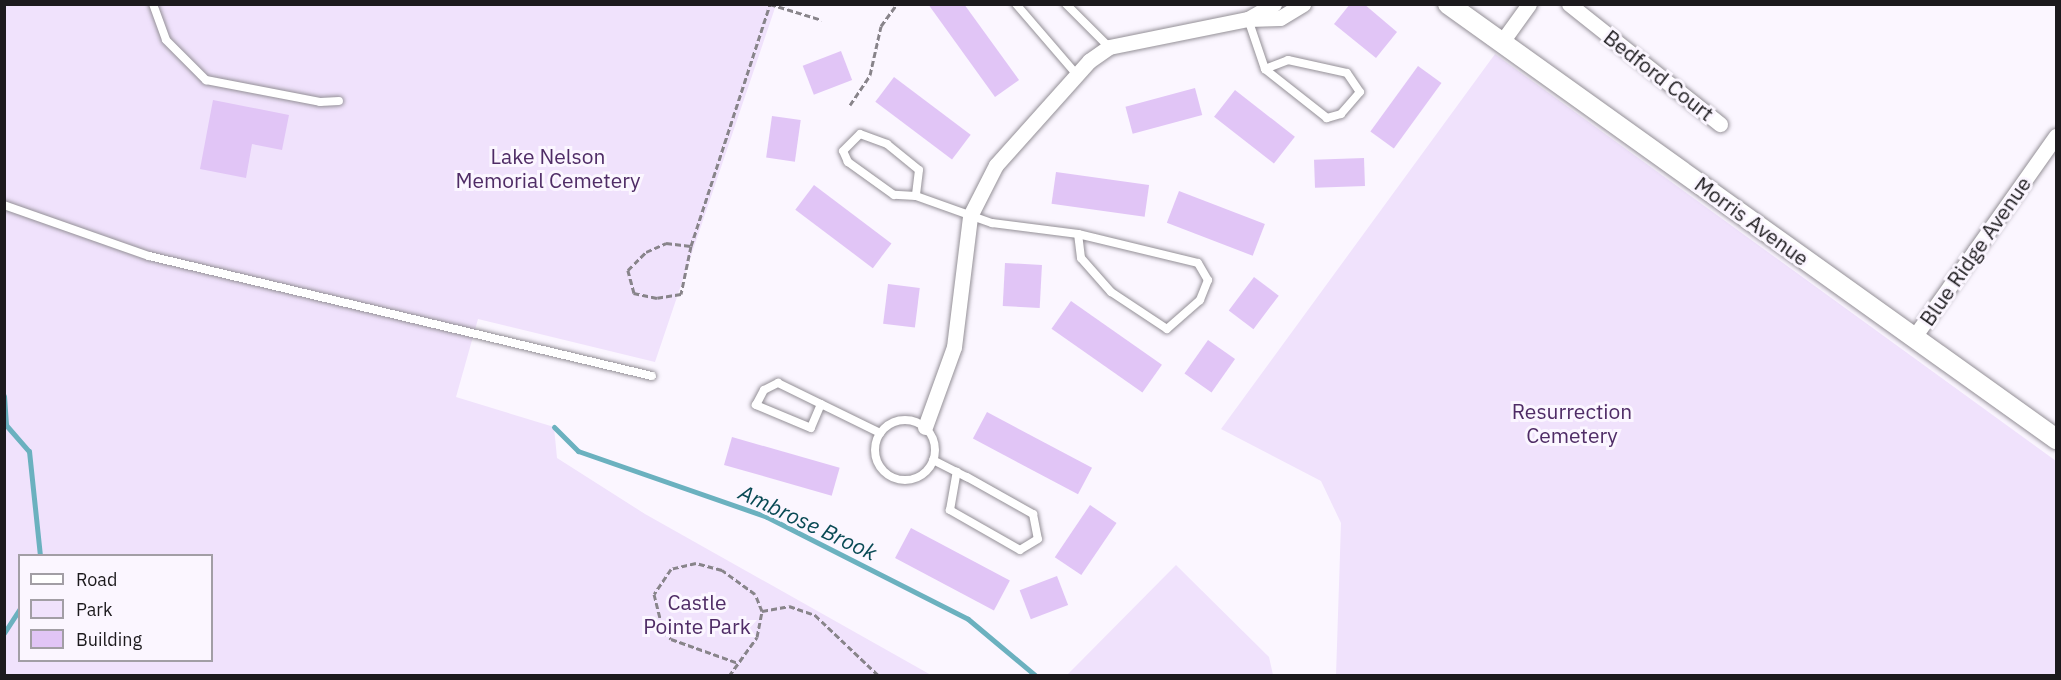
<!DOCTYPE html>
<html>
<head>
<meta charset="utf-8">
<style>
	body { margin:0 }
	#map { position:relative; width:2061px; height:680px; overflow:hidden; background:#fbf6ff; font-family:"IBM Plex Sans",sans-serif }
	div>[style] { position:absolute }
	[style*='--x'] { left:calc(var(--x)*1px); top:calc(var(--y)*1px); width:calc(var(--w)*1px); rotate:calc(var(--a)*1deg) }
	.green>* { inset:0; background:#f0e2fc }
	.stream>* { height:5px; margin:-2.5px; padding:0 2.5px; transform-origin:2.5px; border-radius:2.5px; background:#6bb1bf }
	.building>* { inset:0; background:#e1c5f6; transform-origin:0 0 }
	.path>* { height:3px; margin-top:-1.5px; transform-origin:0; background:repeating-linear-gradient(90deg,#88848a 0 6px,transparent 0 9px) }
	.roads { filter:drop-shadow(0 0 2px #949097) drop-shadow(0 0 2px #949097) }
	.service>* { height:8px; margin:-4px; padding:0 4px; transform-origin:4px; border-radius:4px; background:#fff }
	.service>.ring { margin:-4px; padding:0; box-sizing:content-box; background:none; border:8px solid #fff; border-radius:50% }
	.minor>* { height:15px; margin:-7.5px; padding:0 7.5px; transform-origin:7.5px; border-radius:7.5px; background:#fff }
	.tertiary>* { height:20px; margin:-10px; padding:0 10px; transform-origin:10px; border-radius:10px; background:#fff }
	span { translate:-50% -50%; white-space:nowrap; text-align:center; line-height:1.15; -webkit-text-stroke:6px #fbf6ff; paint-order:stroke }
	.street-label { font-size:21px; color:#1c1a1d }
	.park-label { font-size:21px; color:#4f2c66 }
	.water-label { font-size:22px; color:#084954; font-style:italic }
	.frame { position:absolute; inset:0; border:6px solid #1c1a1d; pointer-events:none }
	.legend { position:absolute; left:18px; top:554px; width:195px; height:108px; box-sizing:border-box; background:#fbf6ff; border:2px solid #a29ea5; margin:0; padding:8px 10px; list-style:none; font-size:18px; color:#1c1a1d }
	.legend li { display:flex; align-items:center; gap:12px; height:30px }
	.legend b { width:30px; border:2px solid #a29ea5 }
</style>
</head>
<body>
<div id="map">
	<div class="green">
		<i style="clip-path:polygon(evenodd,4px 5px,776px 5px,655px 362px,478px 319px,456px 397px,554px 427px,557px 458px,645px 514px,931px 675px,5px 675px,4px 5px,20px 556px,212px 556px,212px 660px,20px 660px,20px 556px)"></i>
		<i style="clip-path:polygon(1495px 54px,2056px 461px,2056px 675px,1336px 675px,1341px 523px,1321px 481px,1221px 429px)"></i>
		<i style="clip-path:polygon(1176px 565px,1269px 657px,1273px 675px,1067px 675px)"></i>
	</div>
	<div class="stream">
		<i style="--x:4;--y:396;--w:29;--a:86"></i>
		<i style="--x:6;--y:425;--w:35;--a:49"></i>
		<i style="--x:29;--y:451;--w:106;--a:84"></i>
		<i style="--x:554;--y:427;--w:34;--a:45"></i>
		<i style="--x:578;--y:451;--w:200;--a:19.2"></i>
		<i style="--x:767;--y:517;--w:225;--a:26.9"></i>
		<i style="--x:968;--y:619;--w:89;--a:40"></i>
		<i style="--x:4;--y:633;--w:30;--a:-57"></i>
	</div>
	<div class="building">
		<i style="clip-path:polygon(928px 4px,964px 4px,1019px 80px,995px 97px)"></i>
		<i style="clip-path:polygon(1350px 4px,1364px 4px,1397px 32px,1376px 58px,1334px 24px)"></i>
		<i style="left:841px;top:51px;width:31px;height:41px;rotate:69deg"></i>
		<i style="left:1418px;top:66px;width:29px;height:81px;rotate:36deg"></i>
		<i style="left:894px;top:77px;width:96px;height:31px;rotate:37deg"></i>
		<i style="left:1195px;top:88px;width:28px;height:72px;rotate:75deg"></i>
		<i style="left:1235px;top:90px;width:76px;height:34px;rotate:38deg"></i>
		<i style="clip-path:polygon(213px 100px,289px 115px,282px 150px,252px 144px,246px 178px,200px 169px)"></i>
		<i style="left:772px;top:116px;width:29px;height:42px;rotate:8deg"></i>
		<i style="left:1364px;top:158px;width:28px;height:50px;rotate:88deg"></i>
		<i style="left:1056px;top:172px;width:94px;height:32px;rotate:8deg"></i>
		<i style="left:814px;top:185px;width:97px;height:31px;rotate:37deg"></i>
		<i style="left:1179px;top:191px;width:92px;height:34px;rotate:21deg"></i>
		<i style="left:1005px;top:263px;width:37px;height:43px;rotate:3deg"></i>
		<i style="left:1254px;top:277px;width:31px;height:42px;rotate:37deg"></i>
		<i style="left:888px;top:284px;width:32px;height:40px;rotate:7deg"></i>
		<i style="left:1071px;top:301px;width:111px;height:34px;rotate:35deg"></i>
		<i style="left:1208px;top:340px;width:33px;height:41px;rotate:35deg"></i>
		<i style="left:987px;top:412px;width:119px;height:30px;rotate:28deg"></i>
		<i style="left:732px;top:437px;width:112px;height:29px;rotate:16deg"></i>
		<i style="left:1090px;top:505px;width:32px;height:63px;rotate:34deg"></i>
		<i style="left:911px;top:528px;width:112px;height:34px;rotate:28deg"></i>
		<i style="left:1057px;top:576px;width:31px;height:40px;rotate:69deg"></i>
	</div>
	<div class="path">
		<i style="--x:770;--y:4;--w:54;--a:17.1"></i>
		<i style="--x:850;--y:105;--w:36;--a:-56"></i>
		<i style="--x:870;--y:75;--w:50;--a:-77.3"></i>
		<i style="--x:881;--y:26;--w:27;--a:-54"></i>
		<i style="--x:691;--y:246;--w:49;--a:101.8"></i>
		<i style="--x:681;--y:294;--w:24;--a:171"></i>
		<i style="--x:657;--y:298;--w:24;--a:-168"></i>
		<i style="--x:634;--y:293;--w:24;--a:-105"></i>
		<i style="--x:628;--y:270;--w:25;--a:-45"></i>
		<i style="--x:646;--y:252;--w:22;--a:-24"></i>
		<i style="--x:666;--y:243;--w:25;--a:7"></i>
		<i style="--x:691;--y:246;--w:254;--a:-71.9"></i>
		<i style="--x:762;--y:611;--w:27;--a:-10"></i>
		<i style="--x:789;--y:606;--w:28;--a:19"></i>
		<i style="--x:815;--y:615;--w:88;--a:43.6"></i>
		<i style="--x:729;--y:676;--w:48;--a:-54.3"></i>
		<i style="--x:757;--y:637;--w:26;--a:-79"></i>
		<i style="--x:762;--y:611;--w:18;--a:-112"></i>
		<i style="--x:755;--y:594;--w:41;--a:-144"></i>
		<i style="--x:722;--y:570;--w:27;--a:-165"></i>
		<i style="--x:696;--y:563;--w:26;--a:167"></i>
		<i style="--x:671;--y:569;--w:30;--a:124"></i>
		<i style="--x:654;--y:594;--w:38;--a:76"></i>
		<i style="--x:663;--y:631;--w:11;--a:45"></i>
		<i style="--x:671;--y:639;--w:71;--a:19.7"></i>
	</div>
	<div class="roads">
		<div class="service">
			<i style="--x:153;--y:4;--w:38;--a:70"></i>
			<i style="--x:166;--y:40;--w:57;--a:45"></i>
			<i style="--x:206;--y:80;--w:116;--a:10.9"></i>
			<i style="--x:320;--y:102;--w:19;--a:-3"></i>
			<i style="--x:1016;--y:4;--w:94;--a:49.3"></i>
			<i style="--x:1066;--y:4;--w:61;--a:45"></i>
			<i style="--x:1248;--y:19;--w:53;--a:71.2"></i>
			<i style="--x:1288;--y:60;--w:60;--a:12.4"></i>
			<i style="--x:1347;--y:73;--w:23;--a:56"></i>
			<i style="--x:1360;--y:92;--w:29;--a:131"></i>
			<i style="--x:1341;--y:114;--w:15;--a:164"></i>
			<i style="--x:1327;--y:118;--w:79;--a:-141.7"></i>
			<i style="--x:1265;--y:69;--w:25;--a:-21"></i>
			<i style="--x:860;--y:134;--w:29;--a:20"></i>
			<i style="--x:887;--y:144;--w:41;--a:39.1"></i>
			<i style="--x:919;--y:170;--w:26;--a:97"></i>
			<i style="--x:916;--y:196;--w:22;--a:-177"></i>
			<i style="--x:894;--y:195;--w:57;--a:-144.3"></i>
			<i style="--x:848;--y:162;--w:12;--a:-114"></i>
			<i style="--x:843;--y:151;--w:24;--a:-45"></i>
			<i style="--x:916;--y:196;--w:81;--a:19.6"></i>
			<i style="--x:992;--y:223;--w:87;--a:7.3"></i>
			<i style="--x:4;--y:205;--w:154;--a:19.4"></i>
			<i style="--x:149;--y:256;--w:517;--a:13.42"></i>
			<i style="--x:1078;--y:234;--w:123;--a:13.6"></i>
			<i style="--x:1198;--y:263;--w:20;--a:60"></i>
			<i style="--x:1208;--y:280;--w:22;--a:112"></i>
			<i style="--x:1200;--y:300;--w:44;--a:138.7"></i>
			<i style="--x:1167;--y:329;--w:67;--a:-146.5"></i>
			<i style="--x:1111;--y:292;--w:45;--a:-131.4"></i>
			<i style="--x:1081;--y:258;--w:24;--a:-97"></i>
			<i style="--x:821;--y:404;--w:26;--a:113"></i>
			<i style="--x:811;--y:428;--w:60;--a:-157.3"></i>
			<i style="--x:756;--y:405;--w:17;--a:-62"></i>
			<i style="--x:764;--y:390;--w:16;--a:-27"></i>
			<i style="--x:778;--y:383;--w:114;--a:26.1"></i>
			<i class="ring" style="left:875px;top:420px;width:52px;height:52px"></i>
			<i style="--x:933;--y:460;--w:38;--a:27"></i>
			<i style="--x:967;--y:477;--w:76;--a:29.3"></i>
			<i style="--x:1033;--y:514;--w:25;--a:79"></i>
			<i style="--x:1038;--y:539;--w:21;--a:149"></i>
			<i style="--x:1020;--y:550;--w:81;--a:-150.3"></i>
			<i style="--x:950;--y:510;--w:39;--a:-80"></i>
		</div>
		<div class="minor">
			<i style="--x:1274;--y:4;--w:30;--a:150"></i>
			<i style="--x:1248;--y:19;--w:32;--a:-2"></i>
			<i style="--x:1280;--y:18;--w:27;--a:-31"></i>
			<i style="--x:1569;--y:4;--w:193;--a:38.5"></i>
			<i style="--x:1501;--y:43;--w:48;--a:-54.3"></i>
			<i style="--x:1914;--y:337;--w:246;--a:-54.8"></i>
			<i style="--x:925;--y:427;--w:85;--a:-70.1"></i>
			<i style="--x:954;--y:347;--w:132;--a:-83"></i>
			<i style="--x:970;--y:216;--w:57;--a:-63"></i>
			<i style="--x:996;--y:165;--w:140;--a:-48.2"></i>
			<i style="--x:1089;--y:61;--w:24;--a:-35"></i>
			<i style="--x:1109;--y:47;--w:142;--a:-11.4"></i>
		</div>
		<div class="tertiary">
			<i style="--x:1448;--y:4;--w:748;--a:35.58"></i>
		</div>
	</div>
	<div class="street-label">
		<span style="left:1659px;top:75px;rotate:38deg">Bedford Court</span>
		<span style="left:1752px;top:221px;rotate:36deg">Morris Avenue</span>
		<span style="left:1975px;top:251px;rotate:-55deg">Blue Ridge Avenue</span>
	</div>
	<div class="park-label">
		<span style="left:548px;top:168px">Lake Nelson<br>Memorial Cemetery</span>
		<span style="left:1572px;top:423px">Resurrection<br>Cemetery</span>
		<span style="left:697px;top:614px">Castle<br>Pointe Park</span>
	</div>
	<div class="water-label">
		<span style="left:808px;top:522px;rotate:25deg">Ambrose Brook</span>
	</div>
	<div class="frame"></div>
	<ul class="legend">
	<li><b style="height:8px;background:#fff"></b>Road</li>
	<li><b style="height:16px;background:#f0e2fc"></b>Park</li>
	<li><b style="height:16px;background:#e1c5f6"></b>Building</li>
	</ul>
</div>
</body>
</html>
